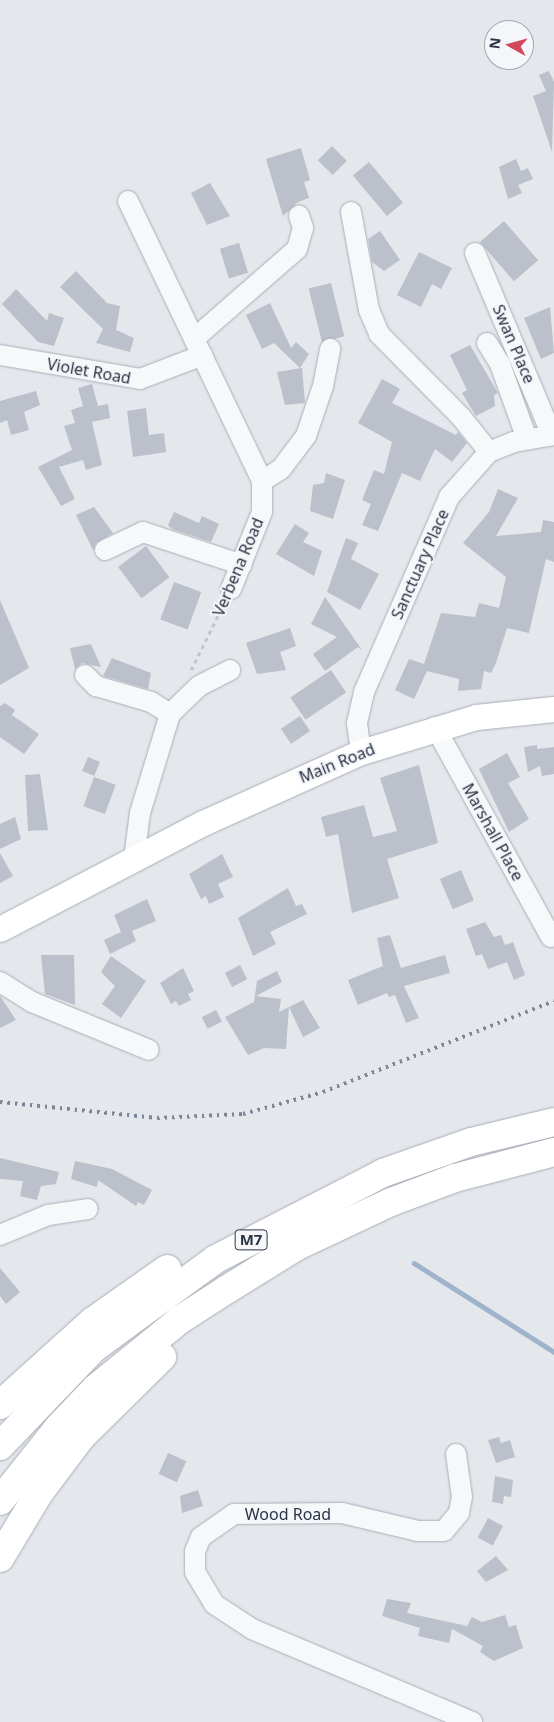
<!DOCTYPE html>
<html>
<head>
<meta charset="utf-8">
<style>
	body { margin:0 }
	#map { position:relative; width:554px; height:1722px; overflow:hidden; background:#e4e7ec; font-family:"Noto Sans",sans-serif }
	div>[style] { position:absolute }
	[style*='--x'] { left:calc(var(--x)*1px); top:calc(var(--y)*1px); width:calc(var(--w)*1px); rotate:calc(var(--a)*1deg) }
	.stream>* { height:4.5px; margin:-2.25px; padding:0 2.25px; transform-origin:2.25px; border-radius:2.25px; background:#9fb4cc }
	.building>* { inset:0; background:#bbc0ca; transform-origin:0 0 }
	.path>* { height:2.5px; margin-top:-1.25px; transform-origin:0; background:repeating-linear-gradient(90deg,#c2c5cb 0 4px,transparent 0 8px) }
	.roads { filter:drop-shadow(0 0 1px #a9aeb7) drop-shadow(0 0 1px #a9aeb7) }
	.minor>* { height:20px; margin:-10px; padding:0 10px; transform-origin:10px; border-radius:10px; background:#f7f8fa }
	.major>* { height:25px; margin:-12.5px; padding:0 12.5px; transform-origin:12.5px; border-radius:12.5px; background:#fff }
	.highway>* { height:28px; margin:-14px; padding:0 14px; transform-origin:14px; border-radius:14px; background:#fff }
	.rail>* { height:4px; margin-top:-2px; transform-origin:0; background:repeating-linear-gradient(90deg,#7d8696 0 2.5px,transparent 0 7.5px) }
	span { translate:-50% -50%; white-space:nowrap; text-align:center; line-height:1.15; -webkit-text-stroke:4px #f4f6f9; paint-order:stroke }
	.shield-label span { padding:1px 4px; background:#f4f6f9; border:1px solid; border-radius:4px; -webkit-text-stroke-width:0 }
	.shield-label { font-size:15px; color:#2b3445; font-weight:700 }
	.street-label { font-size:16px; color:#2b3445 }
	.north { position:absolute; left:484px; top:20px; width:50px; height:50px; box-sizing:border-box; background:#f4f6f9; border:1px solid #a4a8b1; border-radius:50%; rotate:277deg; font-size:14px; font-weight:700; line-height:20px; text-align:center; color:#2b3445 }
	.north::after { content:''; display:block; margin:auto; width:18px; height:22px; background:#d1495b; clip-path:polygon(50% 0,100% 100%,50% 72%,0 100%) }
</style>
</head>
<body>
<div id="map">
	<div class="stream">
		<i style="--x:414;--y:1263;--w:166;--a:32.4"></i>
	</div>
	<div class="building">
		<i style="clip-path:polygon(549px 71px,554px 82px,552px 152px,533px 96px,546px 91px,539px 75px)"></i>
		<i style="left:332px;top:146px;width:21px;height:20px;rotate:45deg"></i>
		<i style="clip-path:polygon(301px 148px,310px 180px,304px 182px,309px 198px,298px 202px,283px 216px,266px 159px)"></i>
		<i style="clip-path:polygon(516px 159px,521px 171px,528px 168px,533px 179px,518px 185px,522px 193px,508px 199px,499px 167px)"></i>
		<i style="left:369px;top:162px;width:53px;height:21px;rotate:50deg"></i>
		<i style="clip-path:polygon(210px 183px,230px 216px,207px 225px,191px 193px)"></i>
		<i style="left:504px;top:221px;width:52px;height:32px;rotate:49deg"></i>
		<i style="clip-path:polygon(380px 231px,400px 260px,384px 271px,372px 262px,368px 239px)"></i>
		<i style="left:239px;top:243px;width:31px;height:20px;rotate:73deg"></i>
		<i style="clip-path:polygon(419px 252px,452px 268px,441px 289px,432px 284px,421px 307px,397px 295px)"></i>
		<i style="clip-path:polygon(76px 271px,107px 303px,120px 306px,116px 330px,134px 338px,130px 352px,96px 343px,103px 329px,60px 287px)"></i>
		<i style="left:331px;top:283px;width:55px;height:23px;rotate:76deg"></i>
		<i style="clip-path:polygon(16px 289px,47px 321px,49px 313px,64px 318px,54px 346px,38px 342px,2px 304px)"></i>
		<i style="clip-path:polygon(270px 303px,291px 348px,296px 342px,309px 354px,300px 368px,274px 343px,262px 349px,246px 315px)"></i>
		<i style="clip-path:polygon(550px 307px,554px 353px,541px 359px,524px 318px)"></i>
		<i style="clip-path:polygon(470px 345px,498px 393px,494px 395px,495px 406px,476px 416px,462px 393px,467px 390px,450px 355px)"></i>
		<i style="clip-path:polygon(302px 368px,305px 403px,285px 405px,277px 372px)"></i>
		<i style="clip-path:polygon(382px 379px,400px 389px,392px 403px,456px 435px,458px 432px,467px 443px,452px 462px,435px 449px,420px 481px,402px 473px,378px 531px,362px 525px,371px 504px,362px 500px,374px 470px,384px 474px,392px 442px,358px 423px)"></i>
		<i style="clip-path:polygon(92px 384px,98px 406px,108px 404px,110px 418px,92px 422px,102px 465px,86px 470px,83px 460px,59px 467px,75px 499px,61px 506px,38px 467px,72px 450px,64px 426px,75px 423px,71px 410px,83px 406px,78px 388px)"></i>
		<i style="clip-path:polygon(36px 391px,40px 405px,24px 412px,29px 430px,11px 435px,7px 420px,0 423px,0 401px)"></i>
		<i style="clip-path:polygon(146px 408px,149px 435px,164px 433px,166px 452px,133px 457px,127px 411px)"></i>
		<i style="clip-path:polygon(326px 473px,345px 480px,333px 519px,310px 511px,313px 485px,324px 483px)"></i>
		<i style="clip-path:polygon(498px 489px,518px 498px,496px 536px,541px 532px,543px 520px,554px 522px,554px 562px,546px 559px,529px 633px,507px 628px,496px 663px,491px 673px,484px 671px,481px 689px,458px 691px,459px 679px,427px 671px,414px 699px,395px 690px,409px 659px,424px 664px,441px 613px,475px 617px,479px 603px,499px 608px,506px 577px,463px 543px,489px 512px)"></i>
		<i style="clip-path:polygon(94px 507px,113px 533px,96px 543px,93px 550px,76px 515px)"></i>
		<i style="clip-path:polygon(174px 512px,199px 523px,202px 516px,219px 524px,211px 542px,172px 529px,168px 525px)"></i>
		<i style="clip-path:polygon(295px 524px,309px 533px,303px 542px,322px 551px,314px 576px,276px 554px)"></i>
		<i style="clip-path:polygon(346px 538px,358px 543px,351px 559px,379px 574px,360px 610px,327px 592px)"></i>
		<i style="left:146px;top:546px;width:39px;height:35px;rotate:53deg"></i>
		<i style="left:174px;top:582px;width:29px;height:40px;rotate:20deg"></i>
		<i style="clip-path:polygon(325px 597px,362px 650px,358px 647px,325px 671px,313px 654px,337px 637px,311px 624px)"></i>
		<i style="clip-path:polygon(0 600px,29px 668px,0 685px)"></i>
		<i style="clip-path:polygon(290px 628px,296px 646px,280px 652px,286px 670px,257px 674px,246px 643px)"></i>
		<i style="clip-path:polygon(91px 644px,101px 667px,82px 663px,75px 669px,70px 648px)"></i>
		<i style="clip-path:polygon(112px 658px,151px 673px,148px 689px,103px 676px)"></i>
		<i style="left:331px;top:670px;width:27px;height:49px;rotate:56deg"></i>
		<i style="clip-path:polygon(5px 703px,15px 710px,12px 715px,39px 734px,24px 754px,0 737px,0 706px)"></i>
		<i style="left:300px;top:716px;width:18px;height:23px;rotate:56deg"></i>
		<i style="clip-path:polygon(537px 745px,537px 749px,554px 747px,554px 774px,542px 776px,540px 766px,528px 772px,524px 747px)"></i>
		<i style="clip-path:polygon(507px 753px,520px 777px,508px 783px,529px 819px,509px 832px,479px 769px)"></i>
		<i style="left:88px;top:757px;width:13px;height:15px;rotate:23deg"></i>
		<i style="clip-path:polygon(419px 765px,438px 843px,387px 859px,399px 898px,352px 913px,338px 834px,326px 837px,321px 817px,364px 805px,373px 837px,397px 831px,380px 778px)"></i>
		<i style="clip-path:polygon(40px 774px,48px 830px,28px 831px,25px 775px)"></i>
		<i style="left:94px;top:777px;width:23px;height:31px;rotate:20deg"></i>
		<i style="clip-path:polygon(15px 817px,21px 839px,0 849px,0 824px)"></i>
		<i style="clip-path:polygon(0 853px,13px 876px,0 883px)"></i>
		<i style="clip-path:polygon(222px 854px,233px 877px,218px 884px,224px 897px,209px 904px,206px 896px,201px 899px,189px 874px)"></i>
		<i style="left:461px;top:870px;width:33px;height:23px;rotate:67deg"></i>
		<i style="clip-path:polygon(288px 888px,296px 906px,302px 904px,307px 914px,270px 932px,276px 944px,253px 956px,238px 918px)"></i>
		<i style="clip-path:polygon(147px 899px,156px 921px,132px 931px,136px 941px,110px 954px,104px 940px,121px 932px,114px 915px)"></i>
		<i style="clip-path:polygon(485px 922px,494px 937px,501px 935px,505px 945px,513px 942px,525px 975px,514px 980px,507px 962px,488px 969px,482px 954px,476px 956px,466px 929px)"></i>
		<i style="clip-path:polygon(390px 935px,401px 968px,445px 955px,450px 973px,404px 986px,419px 1018px,406px 1023px,395px 995px,389px 997px,387px 993px,358px 1005px,348px 980px,383px 966px,377px 938px)"></i>
		<i style="clip-path:polygon(41px 955px,74px 955px,75px 1005px,45px 994px)"></i>
		<i style="clip-path:polygon(111px 956px,146px 981px,121px 1018px,102px 1004px,115px 986px,101px 972px)"></i>
		<i style="left:240px;top:965px;width:16px;height:17px;rotate:63deg"></i>
		<i style="clip-path:polygon(183px 968px,194px 991px,188px 994px,191px 1000px,179px 1006px,176px 1001px,171px 1004px,160px 983px)"></i>
		<i style="clip-path:polygon(277px 971px,282px 982px,256px 996px,281px 999px,279px 1012px,303px 1000px,320px 1028px,303px 1037px,289px 1007px,286px 1049px,264px 1048px,248px 1055px,225px 1017px,254px 1002px,257px 981px)"></i>
		<i style="clip-path:polygon(0 996px,16px 1020px,0 1028px)"></i>
		<i style="left:216px;top:1010px;width:13px;height:16px;rotate:63deg"></i>
		<i style="clip-path:polygon(0 1158px,59px 1172px,56px 1184px,41px 1186px,37px 1200px,20px 1196px,23px 1181px,0 1179px)"></i>
		<i style="clip-path:polygon(75px 1161px,112px 1169px,152px 1190px,144px 1205px,138px 1202px,136px 1206px,98px 1180px,97px 1187px,71px 1179px)"></i>
		<i style="clip-path:polygon(0 1268px,20px 1292px,6px 1304px,0 1296px)"></i>
		<i style="clip-path:polygon(499px 1437px,501px 1443px,510px 1440px,515px 1457px,496px 1463px,488px 1440px)"></i>
		<i style="left:168px;top:1453px;width:20px;height:23px;rotate:24deg"></i>
		<i style="clip-path:polygon(495px 1476px,513px 1480px,511px 1497px,504px 1496px,503px 1504px,492px 1502px)"></i>
		<i style="clip-path:polygon(198px 1490px,203px 1506px,182px 1513px,180px 1496px)"></i>
		<i style="left:488px;top:1518px;width:17px;height:22px;rotate:28deg"></i>
		<i style="clip-path:polygon(496px 1556px,508px 1570px,486px 1582px,477px 1571px)"></i>
		<i style="clip-path:polygon(387px 1599px,411px 1603px,407px 1613px,467px 1626px,472px 1617px,482px 1622px,505px 1615px,509px 1627px,516px 1625px,523px 1648px,494px 1661px,480px 1652px,483px 1646px,452px 1629px,449px 1643px,418px 1636px,420px 1628px,382px 1616px)"></i>
	</div>
	<div class="path">
		<i style="--x:191;--y:670;--w:75;--a:-63.8"></i>
	</div>
	<div class="roads">
		<div class="minor">
			<i style="--x:128;--y:201;--w:310;--a:64.4"></i>
			<i style="--x:262;--y:481;--w:31;--a:90"></i>
			<i style="--x:262;--y:512;--w:83;--a:111.9"></i>
			<i style="--x:351;--y:212;--w:100;--a:79.6"></i>
			<i style="--x:369;--y:310;--w:26;--a:67"></i>
			<i style="--x:379;--y:334;--w:117;--a:45.3"></i>
			<i style="--x:461;--y:417;--w:45;--a:51.3"></i>
			<i style="--x:475;--y:253;--w:198;--a:67.1"></i>
			<i style="--x:195;--y:338;--w:135;--a:-41.1"></i>
			<i style="--x:297;--y:249;--w:22;--a:-74"></i>
			<i style="--x:303;--y:228;--w:13;--a:-108"></i>
			<i style="--x:487;--y:343;--w:25;--a:58"></i>
			<i style="--x:500;--y:364;--w:80;--a:70.2"></i>
			<i style="--x:0;--y:355;--w:142;--a:9.7"></i>
			<i style="--x:140;--y:379;--w:67;--a:-20.9"></i>
			<i style="--x:262;--y:481;--w:22;--a:-32"></i>
			<i style="--x:281;--y:469;--w:41;--a:-52.9"></i>
			<i style="--x:306;--y:436;--w:53;--a:-71.2"></i>
			<i style="--x:323;--y:386;--w:38;--a:-79"></i>
			<i style="--x:105;--y:550;--w:42;--a:-25.3"></i>
			<i style="--x:143;--y:532;--w:104;--a:18.4"></i>
			<i style="--x:85;--y:675;--w:16;--a:45"></i>
			<i style="--x:96;--y:686;--w:57;--a:16.2"></i>
			<i style="--x:151;--y:702;--w:22;--a:32"></i>
			<i style="--x:435;--y:727;--w:240;--a:61.1"></i>
			<i style="--x:361;--y:752;--w:29;--a:-98"></i>
			<i style="--x:357;--y:723;--w:32;--a:-77"></i>
			<i style="--x:364;--y:692;--w:213;--a:-66.4"></i>
			<i style="--x:449;--y:497;--w:60;--a:-48.4"></i>
			<i style="--x:489;--y:452;--w:27;--a:-22"></i>
			<i style="--x:514;--y:442;--w:41;--a:-9.9"></i>
			<i style="--x:134;--y:859;--w:46;--a:-82.6"></i>
			<i style="--x:140;--y:813;--w:103;--a:-73.1"></i>
			<i style="--x:170;--y:714;--w:40;--a:-44"></i>
			<i style="--x:199;--y:686;--w:35;--a:-27"></i>
			<i style="--x:0;--y:982;--w:38;--a:32"></i>
			<i style="--x:32;--y:1002;--w:126;--a:22.3"></i>
			<i style="--x:0;--y:1235;--w:52;--a:-22.6"></i>
			<i style="--x:48;--y:1215;--w:40;--a:-8.5"></i>
			<i style="--x:456;--y:1454;--w:43;--a:82.1"></i>
			<i style="--x:462;--y:1497;--w:16;--a:101"></i>
			<i style="--x:459;--y:1513;--w:23;--a:130"></i>
			<i style="--x:444;--y:1531;--w:26;--a:180"></i>
			<i style="--x:418;--y:1531;--w:78;--a:-166.7"></i>
			<i style="--x:342;--y:1513;--w:108;--a:179.5"></i>
			<i style="--x:234;--y:1514;--w:40;--a:145.1"></i>
			<i style="--x:201;--y:1537;--w:15;--a:113"></i>
			<i style="--x:195;--y:1551;--w:21;--a:90"></i>
			<i style="--x:195;--y:1572;--w:37;--a:59"></i>
			<i style="--x:214;--y:1604;--w:45;--a:33.3"></i>
			<i style="--x:252;--y:1629;--w:239;--a:22.9"></i>
		</div>
		<div class="major">
			<i style="--x:0;--y:929;--w:229;--a:-27.6"></i>
			<i style="--x:203;--y:823;--w:173;--a:-24.2"></i>
			<i style="--x:361;--y:752;--w:120;--a:-16.9"></i>
			<i style="--x:476;--y:717;--w:78;--a:-5.9"></i>
		</div>
		<div class="highway">
			<i style="--x:0;--y:1405;--w:124;--a:-42.1"></i>
			<i style="--x:92;--y:1322;--w:92;--a:-35.2"></i>
			<i style="--x:0;--y:1446;--w:136;--a:-46.2"></i>
			<i style="--x:94;--y:1348;--w:151;--a:-36.1"></i>
			<i style="--x:216;--y:1259;--w:188;--a:-27.2"></i>
			<i style="--x:383;--y:1173;--w:93;--a:-19.4"></i>
			<i style="--x:471;--y:1142;--w:85;--a:-13.5"></i>
			<i style="--x:0;--y:1501;--w:93;--a:-51.5"></i>
			<i style="--x:58;--y:1428;--w:55;--a:-46.5"></i>
			<i style="--x:96;--y:1388;--w:109;--a:-39.1"></i>
			<i style="--x:181;--y:1319;--w:54;--a:-32.8"></i>
			<i style="--x:226;--y:1290;--w:84;--a:-31.8"></i>
			<i style="--x:297;--y:1246;--w:104;--a:-25.1"></i>
			<i style="--x:391;--y:1202;--w:68;--a:-20.6"></i>
			<i style="--x:455;--y:1178;--w:102;--a:-14.7"></i>
			<i style="--x:0;--y:1558;--w:76;--a:-59"></i>
			<i style="--x:39;--y:1493;--w:70;--a:-53.1"></i>
			<i style="--x:81;--y:1437;--w:114;--a:-44.6"></i>
		</div>
	</div>
	<div class="rail">
		<i style="--x:0;--y:1102;--w:158;--a:5.8"></i>
		<i style="--x:157;--y:1118;--w:86;--a:-2.7"></i>
		<i style="--x:243;--y:1114;--w:83;--a:-15.4"></i>
		<i style="--x:323;--y:1092;--w:248;--a:-21.5"></i>
	</div>
	<div class="shield-label">
		<span style="left:251px;top:1240px">M7</span>
	</div>
	<div class="street-label">
		<span style="left:514px;top:344px;rotate:67deg">Swan Place</span>
		<span style="left:89px;top:371px;rotate:10deg">Violet Road</span>
		<span style="left:420px;top:564px;rotate:-66deg">Sanctuary Place</span>
		<span style="left:238px;top:567px;rotate:-67deg">Verbena Road</span>
		<span style="left:337px;top:763px;rotate:-22deg">Main Road</span>
		<span style="left:493px;top:832px;rotate:61deg">Marshall Place</span>
		<span style="left:288px;top:1514px">Wood Road</span>
	</div>
	<div class="north">N</div>
</div>
</body>
</html>
